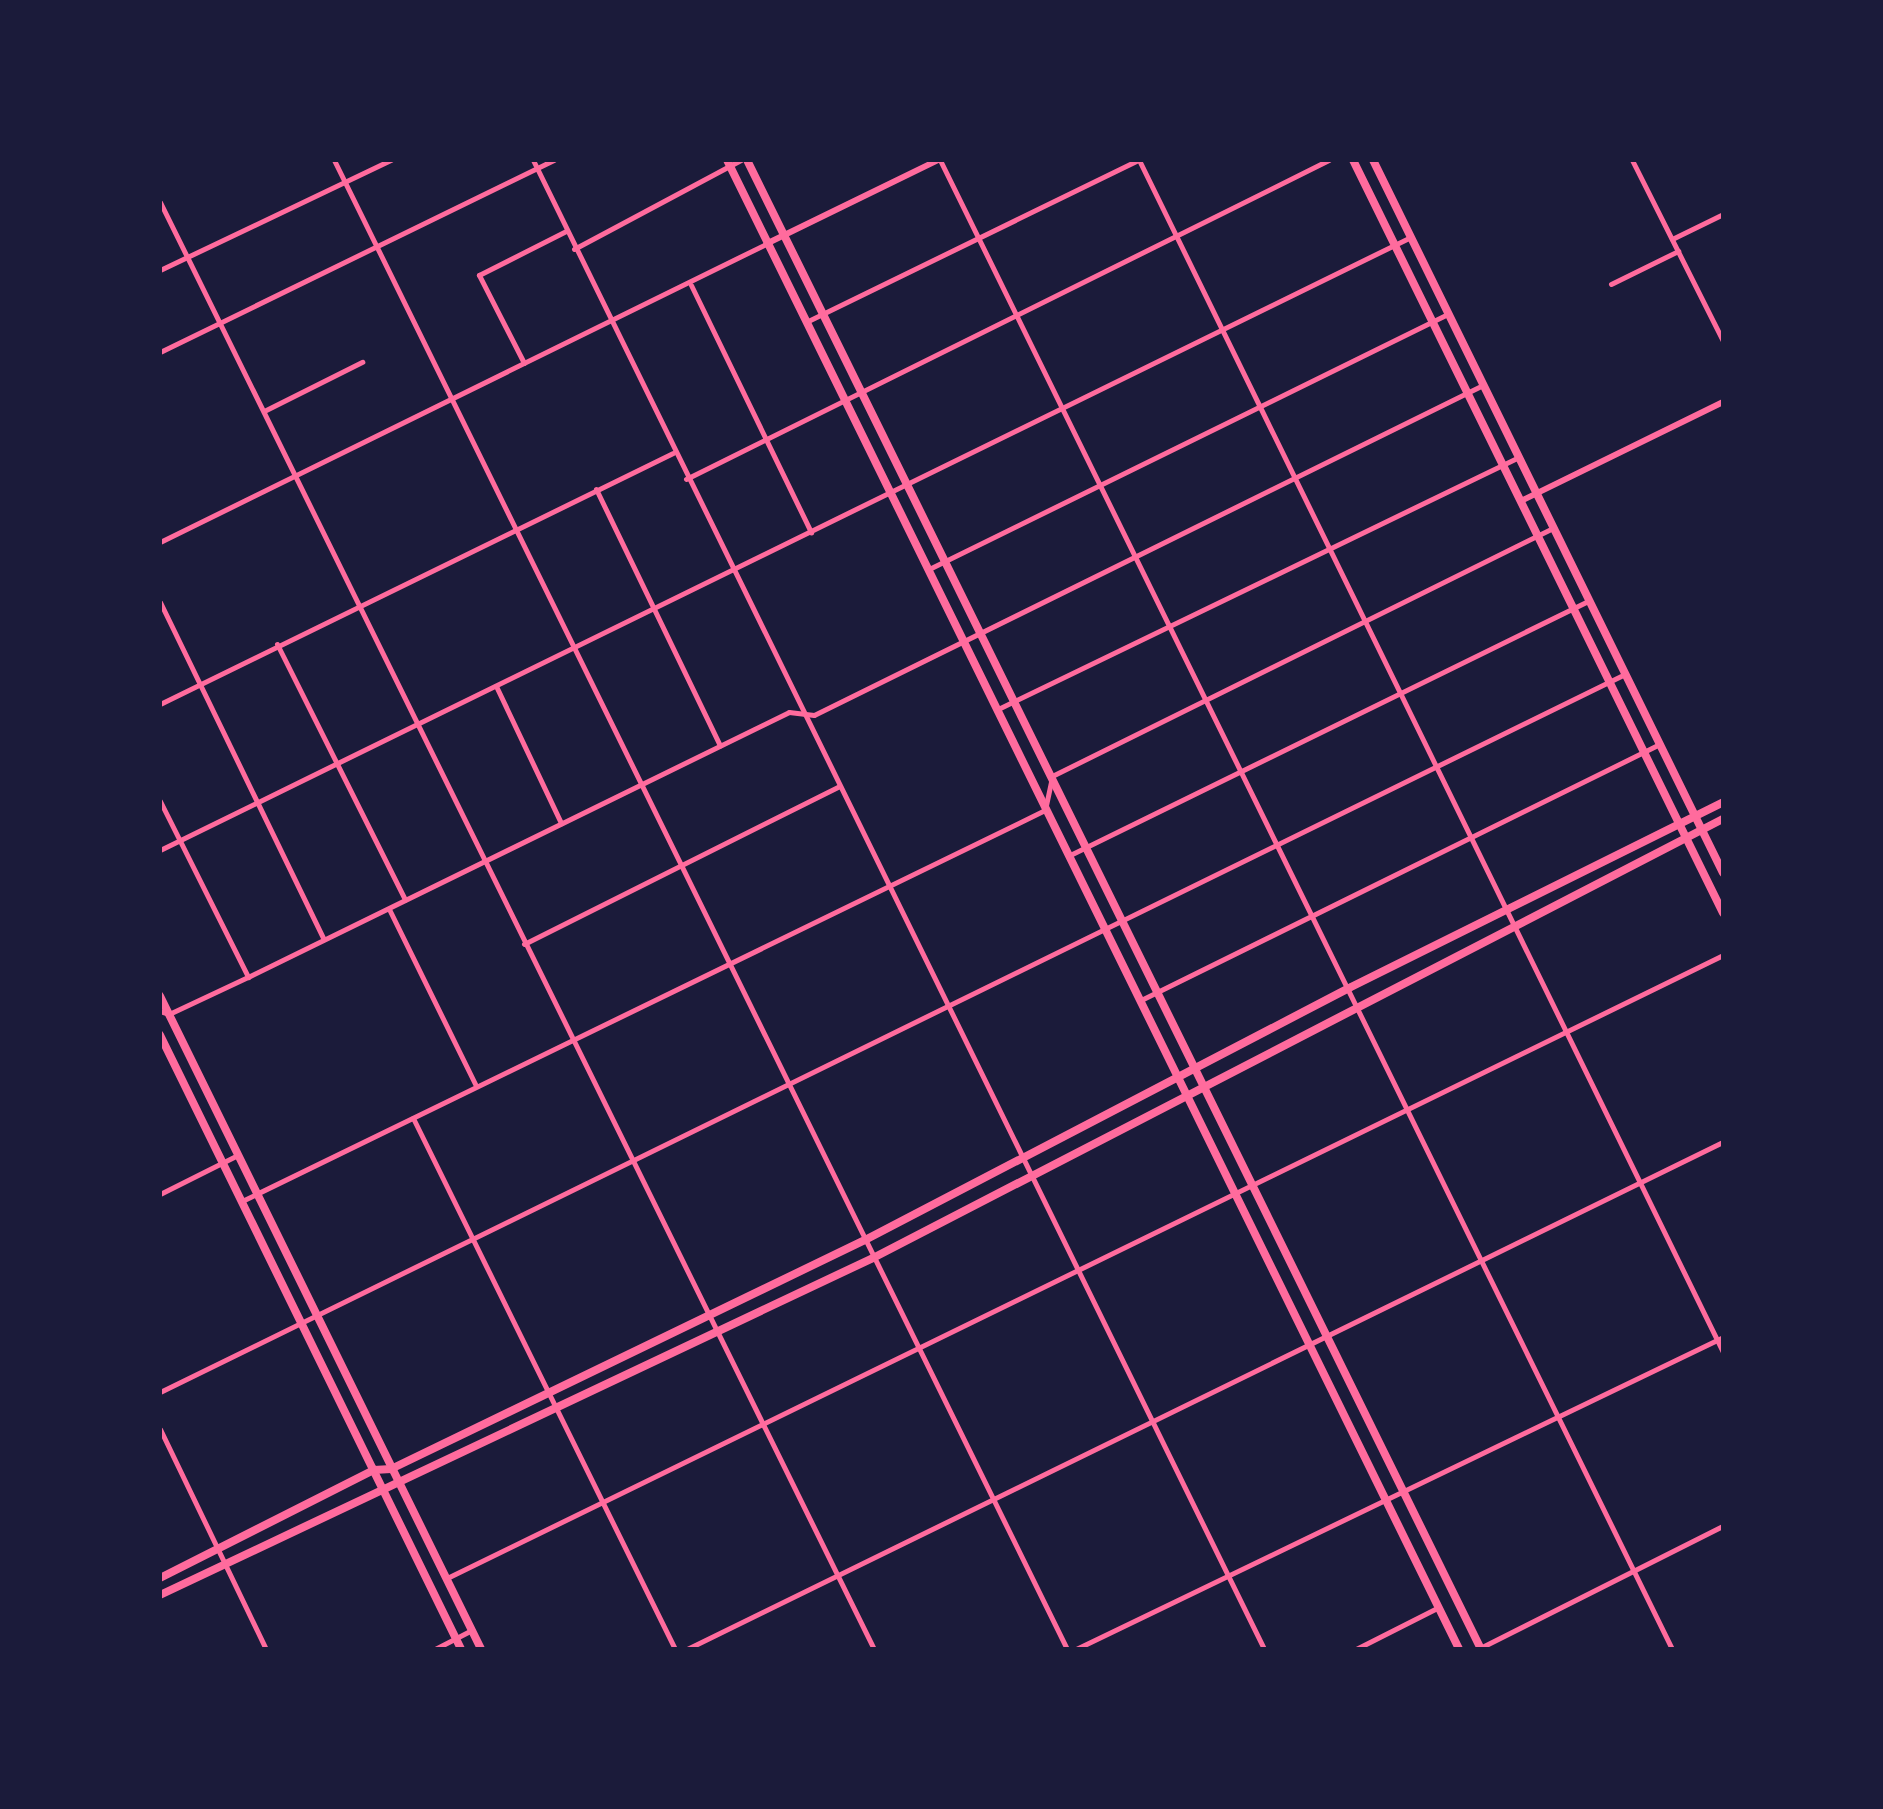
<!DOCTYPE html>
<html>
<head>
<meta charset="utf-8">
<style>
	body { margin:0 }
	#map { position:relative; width:1883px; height:1809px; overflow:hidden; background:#1b1b3a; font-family:Karla,sans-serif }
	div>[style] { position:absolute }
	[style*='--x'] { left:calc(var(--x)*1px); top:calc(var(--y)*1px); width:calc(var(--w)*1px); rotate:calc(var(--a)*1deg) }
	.minor>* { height:5px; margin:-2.5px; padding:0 2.5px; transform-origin:2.5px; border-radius:2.5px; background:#ff6b9d }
	.tertiary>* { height:6px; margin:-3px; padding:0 3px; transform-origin:3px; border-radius:3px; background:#ff6b9d }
	.secondary>* { height:8px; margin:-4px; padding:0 4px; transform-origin:4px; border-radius:4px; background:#ff6b9d }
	span { translate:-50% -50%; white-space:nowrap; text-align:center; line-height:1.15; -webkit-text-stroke:10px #1b1b3a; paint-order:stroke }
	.frame { position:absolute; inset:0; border:162px solid #1b1b3a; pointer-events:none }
</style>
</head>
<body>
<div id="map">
	<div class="minor">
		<i style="--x:334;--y:160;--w:1660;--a:63.79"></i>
		<i style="--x:533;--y:160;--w:1659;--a:63.85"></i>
		<i style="--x:940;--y:160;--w:1659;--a:63.82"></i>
		<i style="--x:1139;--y:160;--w:1327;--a:63.9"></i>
		<i style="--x:1632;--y:160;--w:203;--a:63.3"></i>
		<i style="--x:160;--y:202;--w:1614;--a:63.74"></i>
		<i style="--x:1672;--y:239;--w:57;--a:-26.1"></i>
		<i style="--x:574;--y:249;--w:189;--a:-28.1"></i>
		<i style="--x:160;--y:270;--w:256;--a:-25.5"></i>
		<i style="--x:1611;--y:284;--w:75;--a:-26.2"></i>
		<i style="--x:691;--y:285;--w:275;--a:64.1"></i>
		<i style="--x:806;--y:322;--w:369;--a:-26"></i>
		<i style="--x:160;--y:352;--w:438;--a:-26"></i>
		<i style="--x:524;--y:363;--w:99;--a:-117.1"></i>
		<i style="--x:479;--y:275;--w:97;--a:-26.8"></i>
		<i style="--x:264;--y:411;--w:110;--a:-26.6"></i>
		<i style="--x:686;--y:479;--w:718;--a:-26.39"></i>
		<i style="--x:596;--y:489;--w:285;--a:64.2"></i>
		<i style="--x:160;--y:542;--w:678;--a:-26.19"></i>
		<i style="--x:929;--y:569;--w:578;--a:-26.17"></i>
		<i style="--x:160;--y:602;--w:375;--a:64.1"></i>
		<i style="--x:277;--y:644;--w:286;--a:63.4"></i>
		<i style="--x:496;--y:686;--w:152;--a:64.6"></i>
		<i style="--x:160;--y:704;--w:571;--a:-26.07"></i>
		<i style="--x:996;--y:710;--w:581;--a:-25.82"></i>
		<i style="--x:160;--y:801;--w:197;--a:63.4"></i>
		<i style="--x:160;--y:850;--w:1393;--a:-26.11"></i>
		<i style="--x:1068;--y:856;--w:581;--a:-26.12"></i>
		<i style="--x:389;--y:909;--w:197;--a:63.8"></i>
		<i style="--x:524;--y:944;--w:353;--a:-26.6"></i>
		<i style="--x:1141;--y:1000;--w:579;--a:-26.26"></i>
		<i style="--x:160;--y:1011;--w:9;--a:18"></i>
		<i style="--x:169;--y:1014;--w:87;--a:-25.1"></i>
		<i style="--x:248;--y:977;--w:602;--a:-26.1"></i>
		<i style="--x:789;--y:712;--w:25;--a:7"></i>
		<i style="--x:814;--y:715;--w:746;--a:-26.26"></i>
		<i style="--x:413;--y:1118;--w:592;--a:63.74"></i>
		<i style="--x:160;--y:1194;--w:87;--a:-26.6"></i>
		<i style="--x:242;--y:1201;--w:893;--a:-25.96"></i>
		<i style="--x:1045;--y:810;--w:35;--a:-78"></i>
		<i style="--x:1052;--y:776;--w:559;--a:-26.34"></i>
		<i style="--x:160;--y:1392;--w:1631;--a:-26.11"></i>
		<i style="--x:160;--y:1429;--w:244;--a:64.3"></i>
		<i style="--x:447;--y:1578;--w:1420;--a:-26.02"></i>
		<i style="--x:1480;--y:1648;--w:272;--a:-26.7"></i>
		<i style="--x:435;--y:1649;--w:42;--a:-27.2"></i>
		<i style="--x:687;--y:1649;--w:1153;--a:-26.08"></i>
		<i style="--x:1076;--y:1649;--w:718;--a:-25.74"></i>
		<i style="--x:1356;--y:1649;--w:93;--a:-26.8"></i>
	</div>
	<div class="tertiary">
		<i style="--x:768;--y:243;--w:189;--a:-26"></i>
		<i style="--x:1521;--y:501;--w:225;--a:-26.1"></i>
	</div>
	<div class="secondary">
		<i style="--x:727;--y:160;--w:1659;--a:63.82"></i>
		<i style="--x:747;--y:160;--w:1660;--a:63.76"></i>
		<i style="--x:1353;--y:160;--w:839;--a:63.83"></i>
		<i style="--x:1373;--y:160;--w:794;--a:63.85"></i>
		<i style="--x:160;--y:996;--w:728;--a:63.82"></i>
		<i style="--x:160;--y:1035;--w:684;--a:63.88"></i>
		<i style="--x:160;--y:1578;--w:240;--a:-26.8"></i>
		<i style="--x:374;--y:1470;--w:17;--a:-3"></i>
		<i style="--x:391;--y:1469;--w:526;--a:-25.79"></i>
		<i style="--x:865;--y:1240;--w:546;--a:-27.5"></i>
		<i style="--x:1349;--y:988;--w:418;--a:-26.4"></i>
		<i style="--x:160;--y:1595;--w:789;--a:-25.3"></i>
		<i style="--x:873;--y:1258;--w:957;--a:-27.32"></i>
	</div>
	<div class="frame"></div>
</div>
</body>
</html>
